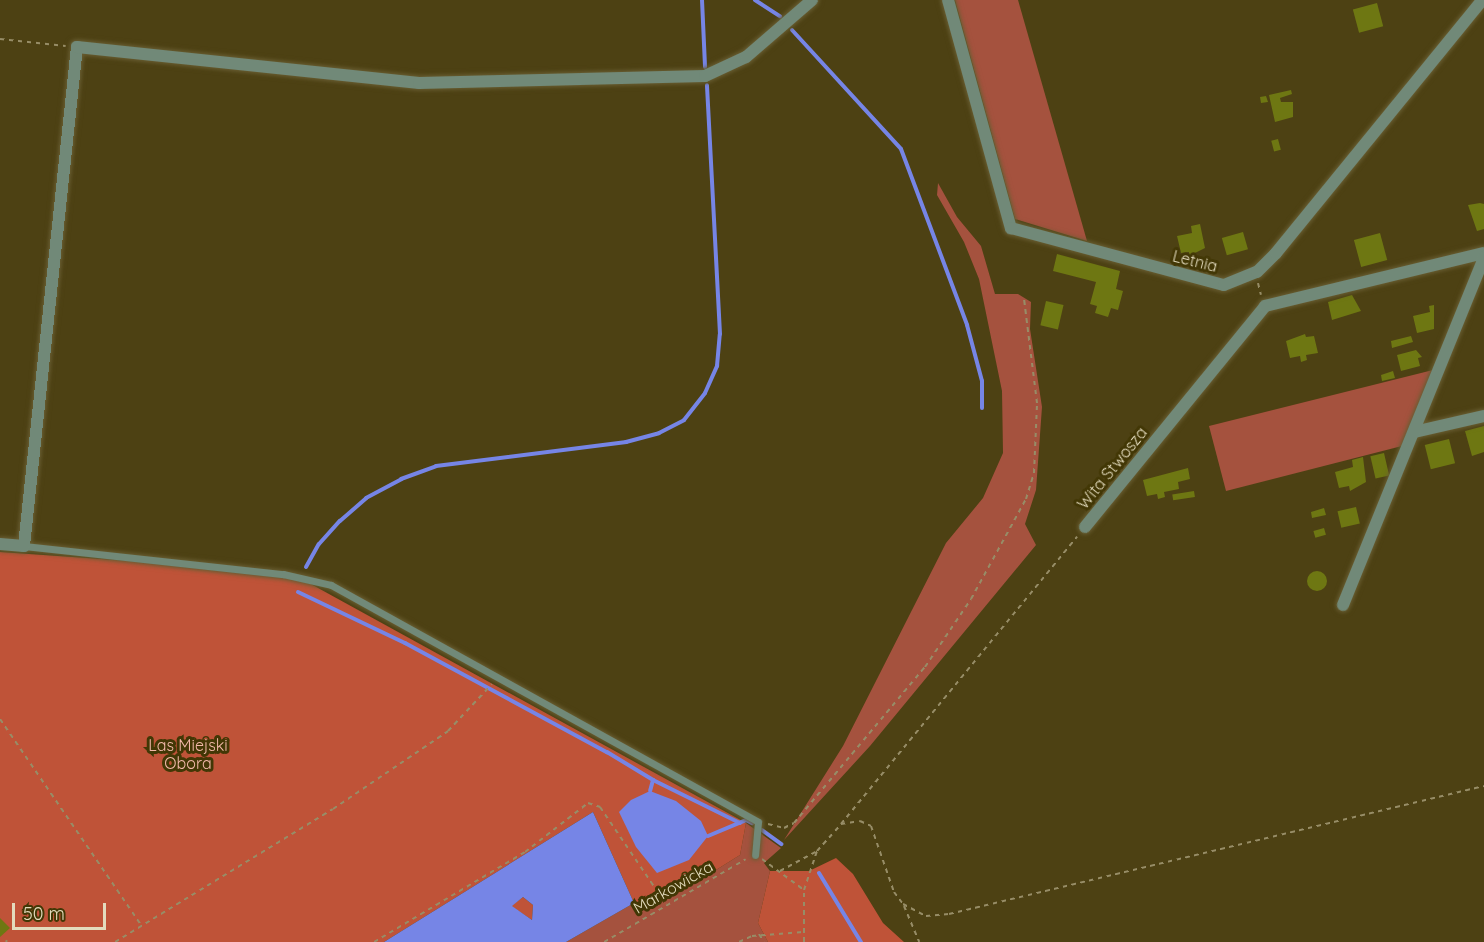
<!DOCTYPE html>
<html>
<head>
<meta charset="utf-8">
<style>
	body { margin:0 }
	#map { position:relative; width:1484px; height:942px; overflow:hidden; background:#4d4113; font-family:Quicksand,sans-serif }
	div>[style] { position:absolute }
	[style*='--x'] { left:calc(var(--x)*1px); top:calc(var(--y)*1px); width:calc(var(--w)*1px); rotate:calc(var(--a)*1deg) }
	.green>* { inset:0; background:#a5523e }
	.forest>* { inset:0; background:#bf5338 }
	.water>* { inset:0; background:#7685e6 }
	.stream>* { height:4px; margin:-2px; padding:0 2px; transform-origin:2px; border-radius:2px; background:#7685e6 }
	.building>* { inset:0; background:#6e7712; transform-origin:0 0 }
	.round { border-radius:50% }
	.path>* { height:2px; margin-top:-1px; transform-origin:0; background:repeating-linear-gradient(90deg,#978d67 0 4.5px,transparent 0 9px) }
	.roads { filter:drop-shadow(0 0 2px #685d32) drop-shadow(0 0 2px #685d32) }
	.service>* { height:7px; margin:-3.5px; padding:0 3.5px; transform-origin:3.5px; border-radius:3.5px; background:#718978 }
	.minor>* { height:12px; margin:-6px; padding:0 6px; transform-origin:6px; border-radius:6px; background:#718978 }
	.tertiary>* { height:12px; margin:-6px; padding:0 6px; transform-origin:6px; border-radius:6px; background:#718978 }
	span { translate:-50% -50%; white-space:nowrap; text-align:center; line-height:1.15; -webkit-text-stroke:6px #423705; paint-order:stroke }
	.street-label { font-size:16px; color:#e3dbbd }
	.park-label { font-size:16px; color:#f3b9aa }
	.scale { position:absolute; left:12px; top:903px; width:94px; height:27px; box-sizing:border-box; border:3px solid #e3dbbd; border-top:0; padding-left:8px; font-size:18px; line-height:21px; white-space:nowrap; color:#e3dbbd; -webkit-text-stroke:4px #423705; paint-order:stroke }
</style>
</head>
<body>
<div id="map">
	<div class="green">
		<i style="clip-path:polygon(955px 0,1018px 0,1087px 241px,1015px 219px)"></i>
		<i style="clip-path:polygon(938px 183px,957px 217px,981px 246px,995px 294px,1018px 294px,1031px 302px,1030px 329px,1042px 407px,1036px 490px,1025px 524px,1036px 545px,870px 746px,784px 840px,843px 746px,946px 543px,983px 498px,1003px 453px,1002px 391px,979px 279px,964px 242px,937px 195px)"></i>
		<i style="clip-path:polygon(1433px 370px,1402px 446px,1226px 491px,1209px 426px)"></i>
		<i style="clip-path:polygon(746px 823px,781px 848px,764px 863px,770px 871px,758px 923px,768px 942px,566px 942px,634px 903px,679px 893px,740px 855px)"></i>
	</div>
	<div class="forest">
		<i style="clip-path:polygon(0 552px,289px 572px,746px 823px,740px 855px,679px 893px,634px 903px,593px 812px,384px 942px,0 942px)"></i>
		<i style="clip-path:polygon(836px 858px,853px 874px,883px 923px,904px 942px,768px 942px,758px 923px,770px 871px,809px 871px)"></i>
		<i style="clip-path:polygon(523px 897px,533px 905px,532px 920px,511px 906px)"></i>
	</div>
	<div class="water">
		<i style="clip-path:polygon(650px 791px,676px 801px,701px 821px,708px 836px,689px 860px,657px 873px,636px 847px,619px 812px,631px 800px)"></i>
		<i style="clip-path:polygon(evenodd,593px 812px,634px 903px,566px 942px,384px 942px,593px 812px,523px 897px,533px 905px,532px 920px,512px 906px,523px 897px)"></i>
	</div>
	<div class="stream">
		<i style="--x:702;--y:0;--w:67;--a:87.4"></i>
		<i style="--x:755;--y:0;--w:30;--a:33"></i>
		<i style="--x:792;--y:30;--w:161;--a:47.5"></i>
		<i style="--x:901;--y:149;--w:188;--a:69.4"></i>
		<i style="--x:967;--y:325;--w:58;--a:75"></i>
		<i style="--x:982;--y:381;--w:27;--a:90"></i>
		<i style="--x:306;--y:567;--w:26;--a:-61"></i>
		<i style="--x:319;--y:544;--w:31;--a:-48"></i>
		<i style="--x:340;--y:521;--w:35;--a:-41"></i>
		<i style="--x:366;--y:498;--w:40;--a:-28"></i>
		<i style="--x:401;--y:479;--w:37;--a:-20"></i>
		<i style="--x:436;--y:466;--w:192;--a:-7.2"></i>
		<i style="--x:626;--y:442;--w:34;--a:-15"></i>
		<i style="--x:659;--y:433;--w:28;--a:-27"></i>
		<i style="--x:684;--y:420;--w:34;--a:-52"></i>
		<i style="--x:705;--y:393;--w:30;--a:-66"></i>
		<i style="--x:717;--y:366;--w:32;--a:-85"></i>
		<i style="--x:720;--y:334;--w:249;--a:-93"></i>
		<i style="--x:298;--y:592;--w:119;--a:25.5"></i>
		<i style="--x:405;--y:643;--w:230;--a:28.4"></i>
		<i style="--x:607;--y:752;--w:54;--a:31.3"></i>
		<i style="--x:653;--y:780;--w:11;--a:105"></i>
		<i style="--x:653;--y:780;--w:97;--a:26.3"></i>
		<i style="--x:762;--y:830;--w:24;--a:36"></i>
		<i style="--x:708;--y:836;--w:41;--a:-22.8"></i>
		<i style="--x:746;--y:820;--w:7;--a:27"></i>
		<i style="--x:819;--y:873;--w:81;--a:58.7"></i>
	</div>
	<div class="building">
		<i style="left:1377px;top:3px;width:24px;height:25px;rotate:75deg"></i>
		<i style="clip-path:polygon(1291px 90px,1292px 94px,1280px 98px,1281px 102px,1293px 102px,1293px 117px,1275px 122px,1269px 95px)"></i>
		<i style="clip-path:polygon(1266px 96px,1268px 102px,1261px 103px,1260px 97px)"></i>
		<i style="left:1278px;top:139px;width:11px;height:7px;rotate:75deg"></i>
		<i style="clip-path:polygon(1480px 203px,1484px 204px,1484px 229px,1477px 231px,1468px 205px)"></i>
		<i style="clip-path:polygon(1200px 224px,1205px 248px,1189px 256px,1189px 252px,1181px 253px,1177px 236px,1192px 233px,1191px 226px)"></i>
		<i style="left:1243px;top:232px;width:18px;height:22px;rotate:74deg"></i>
		<i style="left:1380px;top:233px;width:28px;height:27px;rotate:75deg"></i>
		<i style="clip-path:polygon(1057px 254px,1120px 271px,1116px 289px,1123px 291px,1118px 310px,1111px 308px,1108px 317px,1095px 313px,1097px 306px,1090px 304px,1096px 282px,1053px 271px)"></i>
		<i style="clip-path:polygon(1352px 295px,1361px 311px,1332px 320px,1328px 302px)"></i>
		<i style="left:1046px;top:301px;width:18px;height:25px;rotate:13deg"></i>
		<i style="clip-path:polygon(1434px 305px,1434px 329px,1417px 333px,1413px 316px,1430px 312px,1429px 306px)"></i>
		<i style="clip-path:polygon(1305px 334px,1306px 337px,1314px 336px,1318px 353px,1306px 355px,1307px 360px,1301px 362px,1300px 356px,1290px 358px,1286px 341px)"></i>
		<i style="clip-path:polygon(1411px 336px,1413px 342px,1392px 348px,1391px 341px)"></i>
		<i style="clip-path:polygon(1416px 350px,1422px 357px,1418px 358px,1420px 366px,1401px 371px,1397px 355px)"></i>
		<i style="clip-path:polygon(1393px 371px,1395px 378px,1382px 381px,1381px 375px)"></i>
		<i style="clip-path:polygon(1484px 426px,1484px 452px,1472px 456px,1465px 431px)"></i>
		<i style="left:1449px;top:439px;width:25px;height:25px;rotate:76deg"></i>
		<i style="left:1384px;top:453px;width:23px;height:14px;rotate:77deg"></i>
		<i style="clip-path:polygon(1363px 457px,1366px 482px,1350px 491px,1349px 486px,1339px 488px,1335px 472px,1353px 467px,1352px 460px)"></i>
		<i style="clip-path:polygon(1188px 468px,1190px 479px,1178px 482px,1179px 489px,1164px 492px,1165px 497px,1158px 499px,1157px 494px,1147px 496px,1143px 480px)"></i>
		<i style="left:1194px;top:491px;width:6px;height:22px;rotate:81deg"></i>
		<i style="left:1356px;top:507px;width:17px;height:19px;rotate:77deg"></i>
		<i style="clip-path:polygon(1324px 508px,1326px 515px,1312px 518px,1311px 512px)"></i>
		<i style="left:1324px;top:528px;width:7px;height:11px;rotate:74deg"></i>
		<i class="round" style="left:1307px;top:571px;width:20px;height:20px"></i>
		<i style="clip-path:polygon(0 918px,10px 928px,0 937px)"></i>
	</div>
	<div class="path">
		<i style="--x:0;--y:39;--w:66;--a:6.1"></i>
		<i style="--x:1258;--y:283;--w:12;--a:76"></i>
		<i style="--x:0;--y:719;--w:250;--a:55.6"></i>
		<i style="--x:768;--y:824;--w:16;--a:14"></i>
		<i style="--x:784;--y:828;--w:11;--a:-27"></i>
		<i style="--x:794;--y:823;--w:204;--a:-50"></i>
		<i style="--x:925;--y:667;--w:82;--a:-55.9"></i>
		<i style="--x:971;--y:599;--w:114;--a:-61.2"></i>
		<i style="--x:1026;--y:499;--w:27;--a:-73"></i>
		<i style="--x:1034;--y:473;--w:70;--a:-87.5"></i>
		<i style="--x:1037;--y:403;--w:105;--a:-97.1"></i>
		<i style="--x:841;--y:824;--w:19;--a:-9"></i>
		<i style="--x:860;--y:821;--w:12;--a:24"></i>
		<i style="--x:871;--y:826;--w:70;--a:70.8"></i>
		<i style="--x:894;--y:892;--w:15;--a:53"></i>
		<i style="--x:903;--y:904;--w:26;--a:28"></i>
		<i style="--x:926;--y:916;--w:23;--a:-5"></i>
		<i style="--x:949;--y:914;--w:550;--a:-13.46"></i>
		<i style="--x:762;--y:859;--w:52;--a:36.4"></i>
		<i style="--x:780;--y:871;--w:42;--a:-28.4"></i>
		<i style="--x:817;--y:851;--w:36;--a:-48"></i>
		<i style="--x:841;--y:824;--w:372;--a:-50.6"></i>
		<i style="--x:904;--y:906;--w:39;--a:67"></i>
		<i style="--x:759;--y:934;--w:9;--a:58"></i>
		<i style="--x:6;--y:942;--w:2;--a:-63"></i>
		<i style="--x:115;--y:942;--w:255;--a:-31.4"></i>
		<i style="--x:333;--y:809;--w:139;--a:-34.1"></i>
		<i style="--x:448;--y:731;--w:64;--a:-46.9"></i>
		<i style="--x:374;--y:942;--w:176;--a:-30.8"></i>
		<i style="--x:525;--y:852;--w:80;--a:-37.9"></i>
		<i style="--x:588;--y:803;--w:13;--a:18"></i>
		<i style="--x:600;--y:807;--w:117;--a:55.8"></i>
		<i style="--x:604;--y:942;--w:164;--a:-30.3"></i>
		<i style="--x:739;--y:942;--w:14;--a:-25"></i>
		<i style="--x:752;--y:936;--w:51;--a:-4.5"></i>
		<i style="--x:804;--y:942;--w:52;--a:-90"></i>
		<i style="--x:804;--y:890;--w:41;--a:-71.6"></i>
	</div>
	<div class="roads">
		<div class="service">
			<i style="--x:24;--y:546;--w:261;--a:6.2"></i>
			<i style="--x:283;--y:574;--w:49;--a:12.9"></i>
			<i style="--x:331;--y:585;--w:488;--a:29"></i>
			<i style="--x:758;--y:822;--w:33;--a:95"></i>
		</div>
		<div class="minor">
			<i style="--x:948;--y:0;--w:237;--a:74.6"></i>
			<i style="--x:1011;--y:228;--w:220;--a:15"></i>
			<i style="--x:1224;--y:285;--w:35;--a:-22"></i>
			<i style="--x:1257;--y:272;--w:27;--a:-45"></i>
			<i style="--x:1276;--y:253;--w:326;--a:-50.8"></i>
			<i style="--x:1414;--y:432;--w:72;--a:-12.9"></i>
			<i style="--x:1085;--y:527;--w:285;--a:-50.8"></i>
			<i style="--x:1265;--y:306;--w:225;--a:-13.6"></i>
			<i style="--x:1343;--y:605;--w:375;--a:-67.9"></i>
		</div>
		<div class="tertiary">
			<i style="--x:0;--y:544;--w:24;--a:5"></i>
			<i style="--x:24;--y:546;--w:502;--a:-83.94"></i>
			<i style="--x:77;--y:47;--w:344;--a:6"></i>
			<i style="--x:419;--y:83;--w:286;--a:-1.4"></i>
			<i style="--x:705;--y:76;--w:45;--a:-24.9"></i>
			<i style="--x:746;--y:57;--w:87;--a:-40.8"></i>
		</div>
	</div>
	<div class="street-label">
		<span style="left:1195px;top:261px;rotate:14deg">Letnia</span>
		<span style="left:1112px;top:468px;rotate:-51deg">Wita Stwosza</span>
		<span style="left:673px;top:887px;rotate:-30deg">Markowicka</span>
	</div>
	<div class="park-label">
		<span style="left:188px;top:754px">Las Miejski<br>Obora</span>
	</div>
	<div class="scale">50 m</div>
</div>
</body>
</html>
